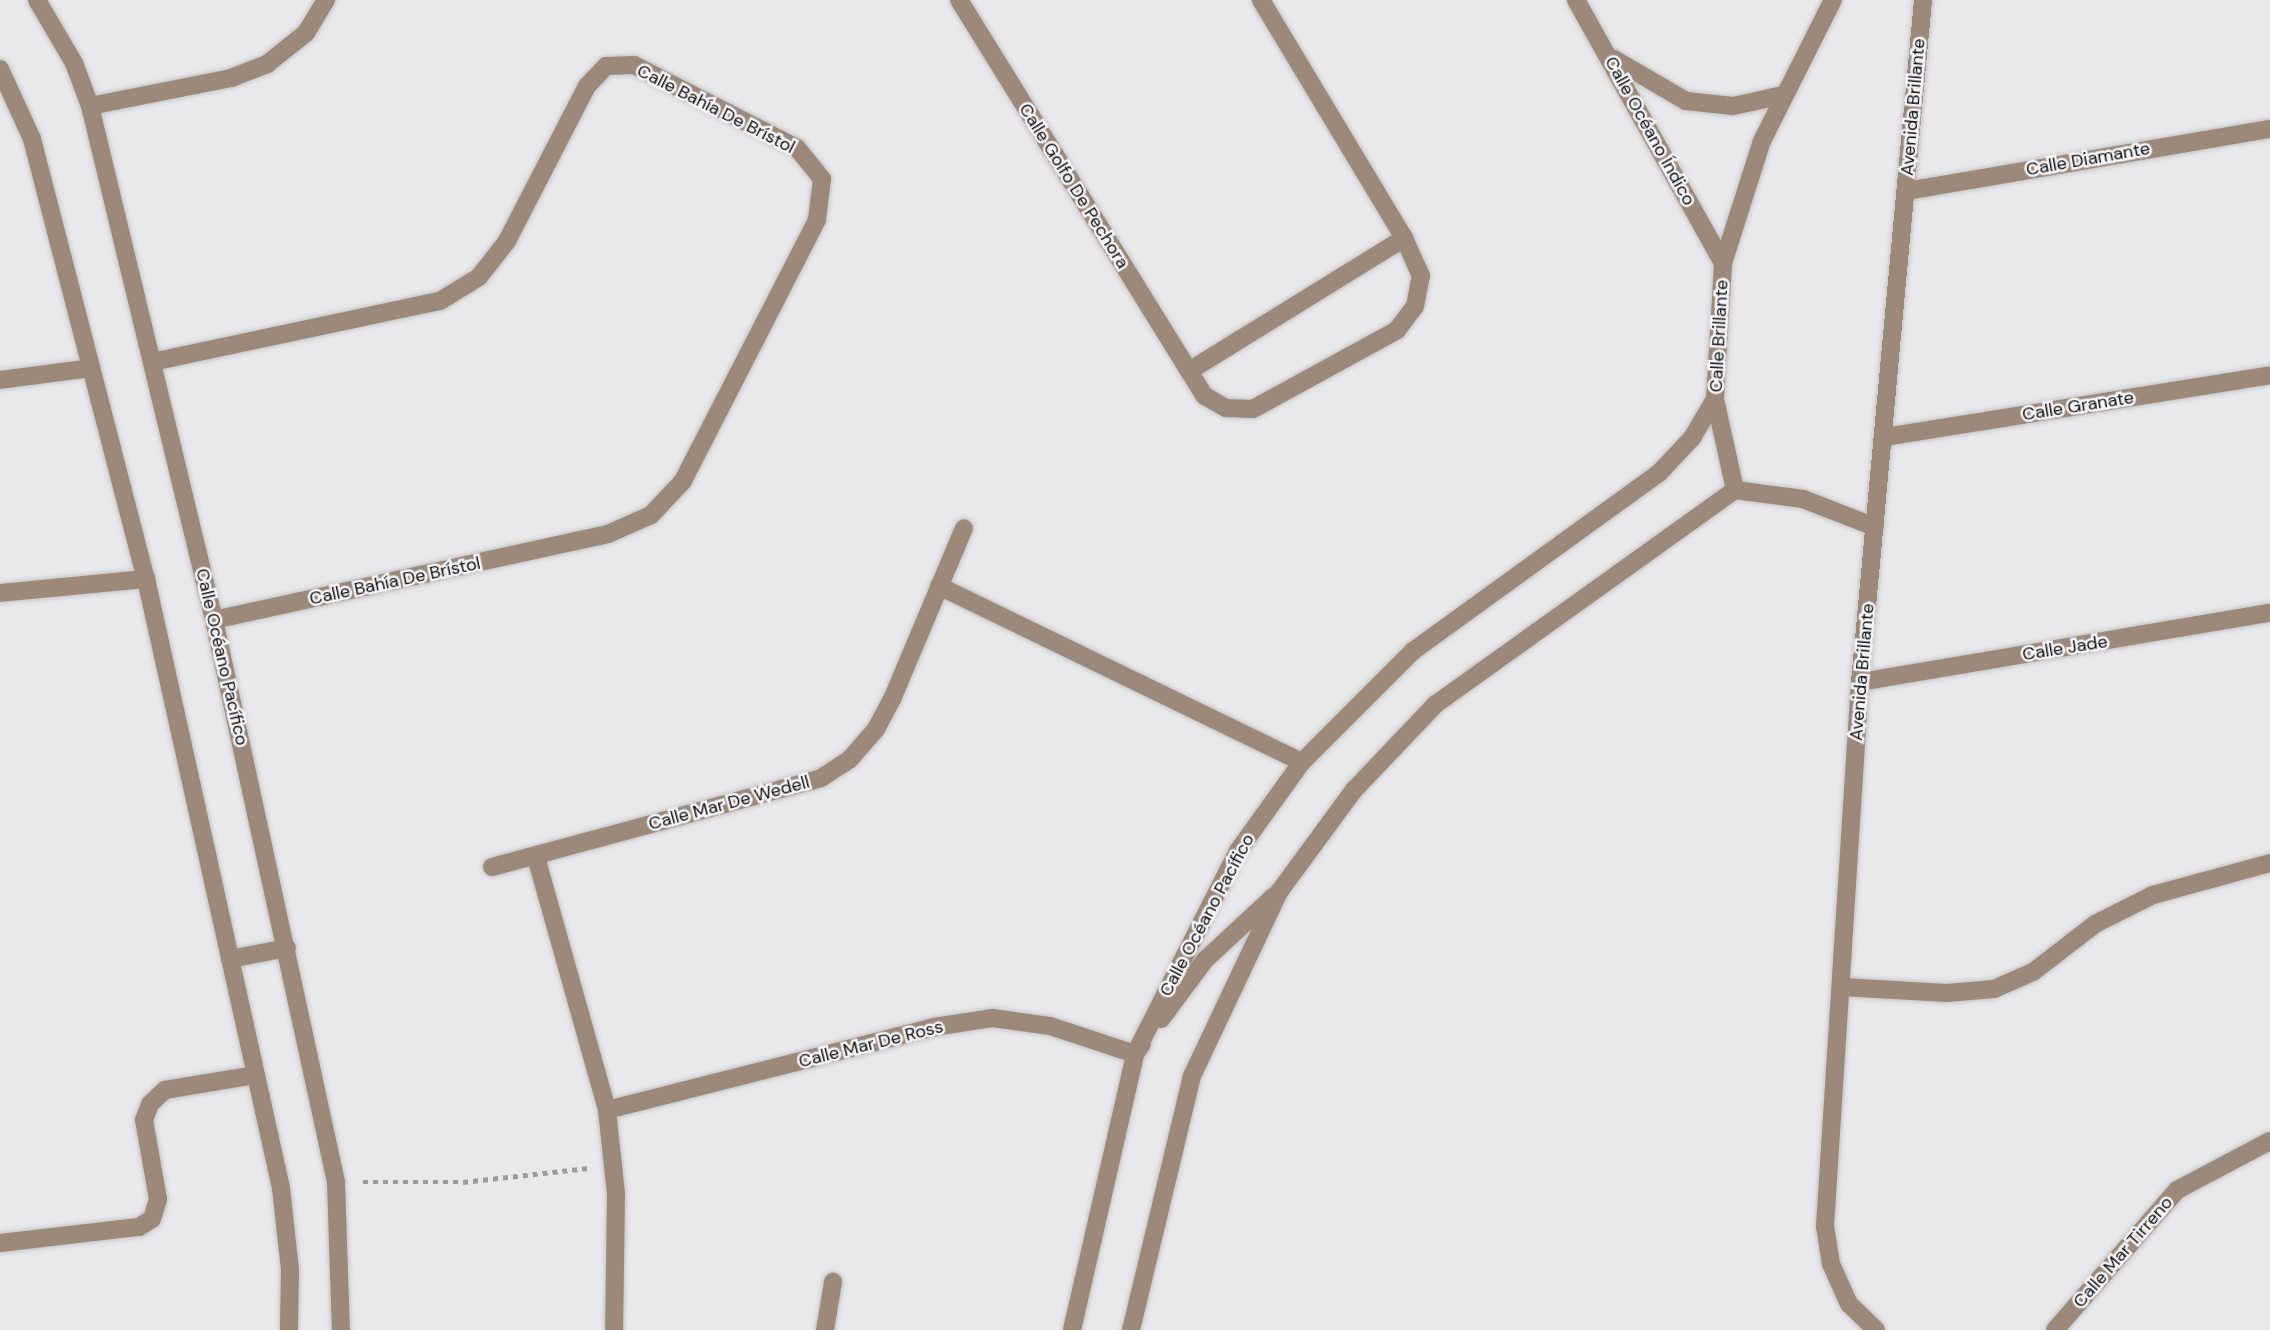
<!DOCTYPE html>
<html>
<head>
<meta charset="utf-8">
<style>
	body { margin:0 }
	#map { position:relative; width:2270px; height:1330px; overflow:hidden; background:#e9e8eb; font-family:"DM Sans",sans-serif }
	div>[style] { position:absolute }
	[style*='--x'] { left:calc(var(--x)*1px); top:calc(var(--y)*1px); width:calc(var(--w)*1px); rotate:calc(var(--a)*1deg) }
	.path>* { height:4.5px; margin-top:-2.25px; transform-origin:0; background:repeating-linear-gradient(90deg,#9b9a9d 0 5px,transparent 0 10px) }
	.roads { filter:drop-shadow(0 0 2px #c6c5c8) drop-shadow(0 0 2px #c6c5c8) }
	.minor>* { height:18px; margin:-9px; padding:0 9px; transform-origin:9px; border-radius:9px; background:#9c897a }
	span { translate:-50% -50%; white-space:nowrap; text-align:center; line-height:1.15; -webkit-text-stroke:5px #f6f5f8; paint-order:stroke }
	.street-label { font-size:18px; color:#0e0d0f }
</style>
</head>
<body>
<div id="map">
	<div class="path">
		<i style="--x:363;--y:1182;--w:100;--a:0"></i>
		<i style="--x:463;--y:1182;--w:126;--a:-6.4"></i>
	</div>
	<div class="roads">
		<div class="minor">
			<i style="--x:37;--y:0;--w:73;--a:59.6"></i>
			<i style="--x:74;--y:63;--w:46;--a:69.6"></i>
			<i style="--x:90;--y:106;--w:529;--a:76.44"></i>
			<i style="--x:214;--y:620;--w:575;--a:77.75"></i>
			<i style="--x:336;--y:1182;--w:148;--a:88.1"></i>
			<i style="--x:959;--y:0;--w:466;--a:58.2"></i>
			<i style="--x:1205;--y:396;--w:24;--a:30"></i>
			<i style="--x:1226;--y:408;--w:27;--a:2"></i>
			<i style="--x:1253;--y:409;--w:164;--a:-28.7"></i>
			<i style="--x:1397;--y:330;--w:30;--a:-53"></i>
			<i style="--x:1415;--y:306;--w:31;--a:-79"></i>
			<i style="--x:1421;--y:276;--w:42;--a:-114.1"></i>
			<i style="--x:1404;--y:238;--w:278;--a:-121"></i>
			<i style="--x:1576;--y:0;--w:301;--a:60.8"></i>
			<i style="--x:1614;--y:59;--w:83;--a:30.3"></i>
			<i style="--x:1686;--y:101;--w:47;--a:6.1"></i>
			<i style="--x:1733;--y:106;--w:51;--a:-12.4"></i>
			<i style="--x:0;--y:69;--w:77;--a:65.4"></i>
			<i style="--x:32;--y:139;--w:455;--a:75.5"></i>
			<i style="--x:146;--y:579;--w:624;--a:77.5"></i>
			<i style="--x:281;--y:1188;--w:82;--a:83.7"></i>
			<i style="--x:290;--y:1270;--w:60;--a:91"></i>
			<i style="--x:90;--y:106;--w:144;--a:-11.2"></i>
			<i style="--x:231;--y:78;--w:39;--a:-21"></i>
			<i style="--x:267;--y:64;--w:50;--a:-38.5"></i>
			<i style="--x:306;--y:33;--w:39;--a:-59"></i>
			<i style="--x:1906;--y:191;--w:369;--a:-9.7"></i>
			<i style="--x:152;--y:362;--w:294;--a:-12"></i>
			<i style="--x:440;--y:301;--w:46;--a:-31.6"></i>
			<i style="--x:479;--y:277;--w:46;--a:-52.1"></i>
			<i style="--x:507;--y:241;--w:174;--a:-62.7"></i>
			<i style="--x:587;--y:86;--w:28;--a:-46"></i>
			<i style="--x:606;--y:66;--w:28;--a:-2"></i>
			<i style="--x:634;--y:65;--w:183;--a:27"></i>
			<i style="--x:797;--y:148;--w:40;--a:51"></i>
			<i style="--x:822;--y:179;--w:41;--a:97"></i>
			<i style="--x:817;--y:220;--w:293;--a:117.2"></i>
			<i style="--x:683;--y:481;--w:47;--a:133.3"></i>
			<i style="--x:651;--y:515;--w:47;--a:156.2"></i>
			<i style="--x:608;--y:534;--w:403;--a:167.7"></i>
			<i style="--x:1189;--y:371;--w:253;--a:-31.7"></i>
			<i style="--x:0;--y:380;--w:92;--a:-7.5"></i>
			<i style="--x:1885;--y:437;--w:390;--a:-9.1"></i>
			<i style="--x:1735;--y:490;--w:93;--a:-102.4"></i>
			<i style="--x:1715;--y:399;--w:136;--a:-86.6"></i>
			<i style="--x:1723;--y:263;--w:128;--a:-72.3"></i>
			<i style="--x:1762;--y:141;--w:158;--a:-63.3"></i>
			<i style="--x:1735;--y:490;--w:69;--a:7.5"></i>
			<i style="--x:1803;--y:499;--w:77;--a:21.3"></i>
			<i style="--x:939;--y:586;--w:403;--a:25.9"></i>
			<i style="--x:0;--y:593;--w:147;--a:-5.5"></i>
			<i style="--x:1860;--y:682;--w:416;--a:-9.6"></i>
			<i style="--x:536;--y:857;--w:263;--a:74.3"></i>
			<i style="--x:607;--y:1110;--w:84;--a:83.9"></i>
			<i style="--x:616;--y:1194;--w:136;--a:90.8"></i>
			<i style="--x:492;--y:867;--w:341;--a:-15.1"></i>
			<i style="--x:821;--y:778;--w:35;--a:-33"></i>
			<i style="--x:850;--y:759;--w:40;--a:-49"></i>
			<i style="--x:876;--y:729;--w:36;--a:-62"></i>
			<i style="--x:893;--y:697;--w:183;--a:-67.2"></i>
			<i style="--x:230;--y:959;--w:58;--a:-10.9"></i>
			<i style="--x:1842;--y:987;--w:105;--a:3.3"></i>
			<i style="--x:1947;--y:993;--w:47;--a:-4.9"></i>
			<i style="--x:1994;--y:989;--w:43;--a:-23.6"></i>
			<i style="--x:2033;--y:972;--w:78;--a:-37.7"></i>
			<i style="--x:2095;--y:924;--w:65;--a:-26.6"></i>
			<i style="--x:2153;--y:895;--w:121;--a:-15.3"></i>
			<i style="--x:1161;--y:1019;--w:74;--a:-53.3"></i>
			<i style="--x:1205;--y:960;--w:94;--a:-42.8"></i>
			<i style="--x:607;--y:1110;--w:337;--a:-14.2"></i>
			<i style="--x:934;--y:1027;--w:60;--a:-8.7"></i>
			<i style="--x:993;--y:1018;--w:58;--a:8"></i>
			<i style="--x:1050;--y:1026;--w:89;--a:18.2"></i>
			<i style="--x:1135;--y:1054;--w:12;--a:-55"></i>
			<i style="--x:0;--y:1243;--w:140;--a:-6.6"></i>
			<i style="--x:139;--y:1227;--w:15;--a:-32"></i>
			<i style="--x:152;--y:1219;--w:21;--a:-73"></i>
			<i style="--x:158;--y:1199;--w:80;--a:-100"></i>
			<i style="--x:144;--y:1120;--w:17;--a:-69"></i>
			<i style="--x:150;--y:1104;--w:21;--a:-43"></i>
			<i style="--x:165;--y:1090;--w:92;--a:-9.4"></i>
			<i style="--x:825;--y:1330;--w:49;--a:-80.5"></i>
			<i style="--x:1072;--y:1330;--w:283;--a:-77.1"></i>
			<i style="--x:1135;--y:1054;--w:228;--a:-63.1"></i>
			<i style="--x:1238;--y:851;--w:110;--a:-54.3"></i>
			<i style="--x:1302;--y:762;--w:157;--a:-45"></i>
			<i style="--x:1413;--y:651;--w:304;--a:-35.9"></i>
			<i style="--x:1659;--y:473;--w:48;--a:-46.7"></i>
			<i style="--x:1692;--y:438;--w:45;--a:-59.5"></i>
			<i style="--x:1131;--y:1330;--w:261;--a:-76.5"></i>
			<i style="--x:1192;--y:1076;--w:204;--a:-64.7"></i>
			<i style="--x:1279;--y:892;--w:127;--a:-53.7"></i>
			<i style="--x:1354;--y:790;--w:119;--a:-46.4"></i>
			<i style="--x:1436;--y:704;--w:368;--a:-35.6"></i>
			<i style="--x:1876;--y:1330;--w:37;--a:-136"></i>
			<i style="--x:1849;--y:1304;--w:44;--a:-114.2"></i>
			<i style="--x:1831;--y:1264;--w:38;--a:-99"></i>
			<i style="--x:1825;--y:1226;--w:545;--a:-86.32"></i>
			<i style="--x:1860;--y:682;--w:685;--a:-84.72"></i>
			<i style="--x:2055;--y:1330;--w:186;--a:-48.9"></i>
			<i style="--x:2177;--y:1190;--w:105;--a:-27.8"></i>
		</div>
	</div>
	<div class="street-label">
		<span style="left:1913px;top:107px;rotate:-85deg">Avenida Brillante</span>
		<span style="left:716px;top:109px;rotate:27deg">Calle Bahía De Brístol</span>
		<span style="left:1650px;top:131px;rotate:61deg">Calle Océano Índico</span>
		<span style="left:2088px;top:159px;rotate:-10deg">Calle Diamante</span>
		<span style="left:1074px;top:186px;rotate:58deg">Calle Golfo De Pechora</span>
		<span style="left:1719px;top:336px;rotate:-87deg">Calle Brillante</span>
		<span style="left:2078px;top:406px;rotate:-9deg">Calle Granate</span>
		<span style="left:395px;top:581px;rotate:-12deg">Calle Bahía De Brístol</span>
		<span style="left:2065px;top:648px;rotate:-9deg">Calle Jade</span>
		<span style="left:222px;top:657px;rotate:77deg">Calle Océano Pacífico</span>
		<span style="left:1862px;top:672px;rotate:-85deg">Avenida Brillante</span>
		<span style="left:729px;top:803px;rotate:-15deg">Calle Mar De Wedell</span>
		<span style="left:1207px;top:915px;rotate:-62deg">Calle Océano Pacífico</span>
		<span style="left:871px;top:1044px;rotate:-14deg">Calle Mar De Ross</span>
		<span style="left:2123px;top:1252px;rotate:-49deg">Calle Mar Tirreno</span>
	</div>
</div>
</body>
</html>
